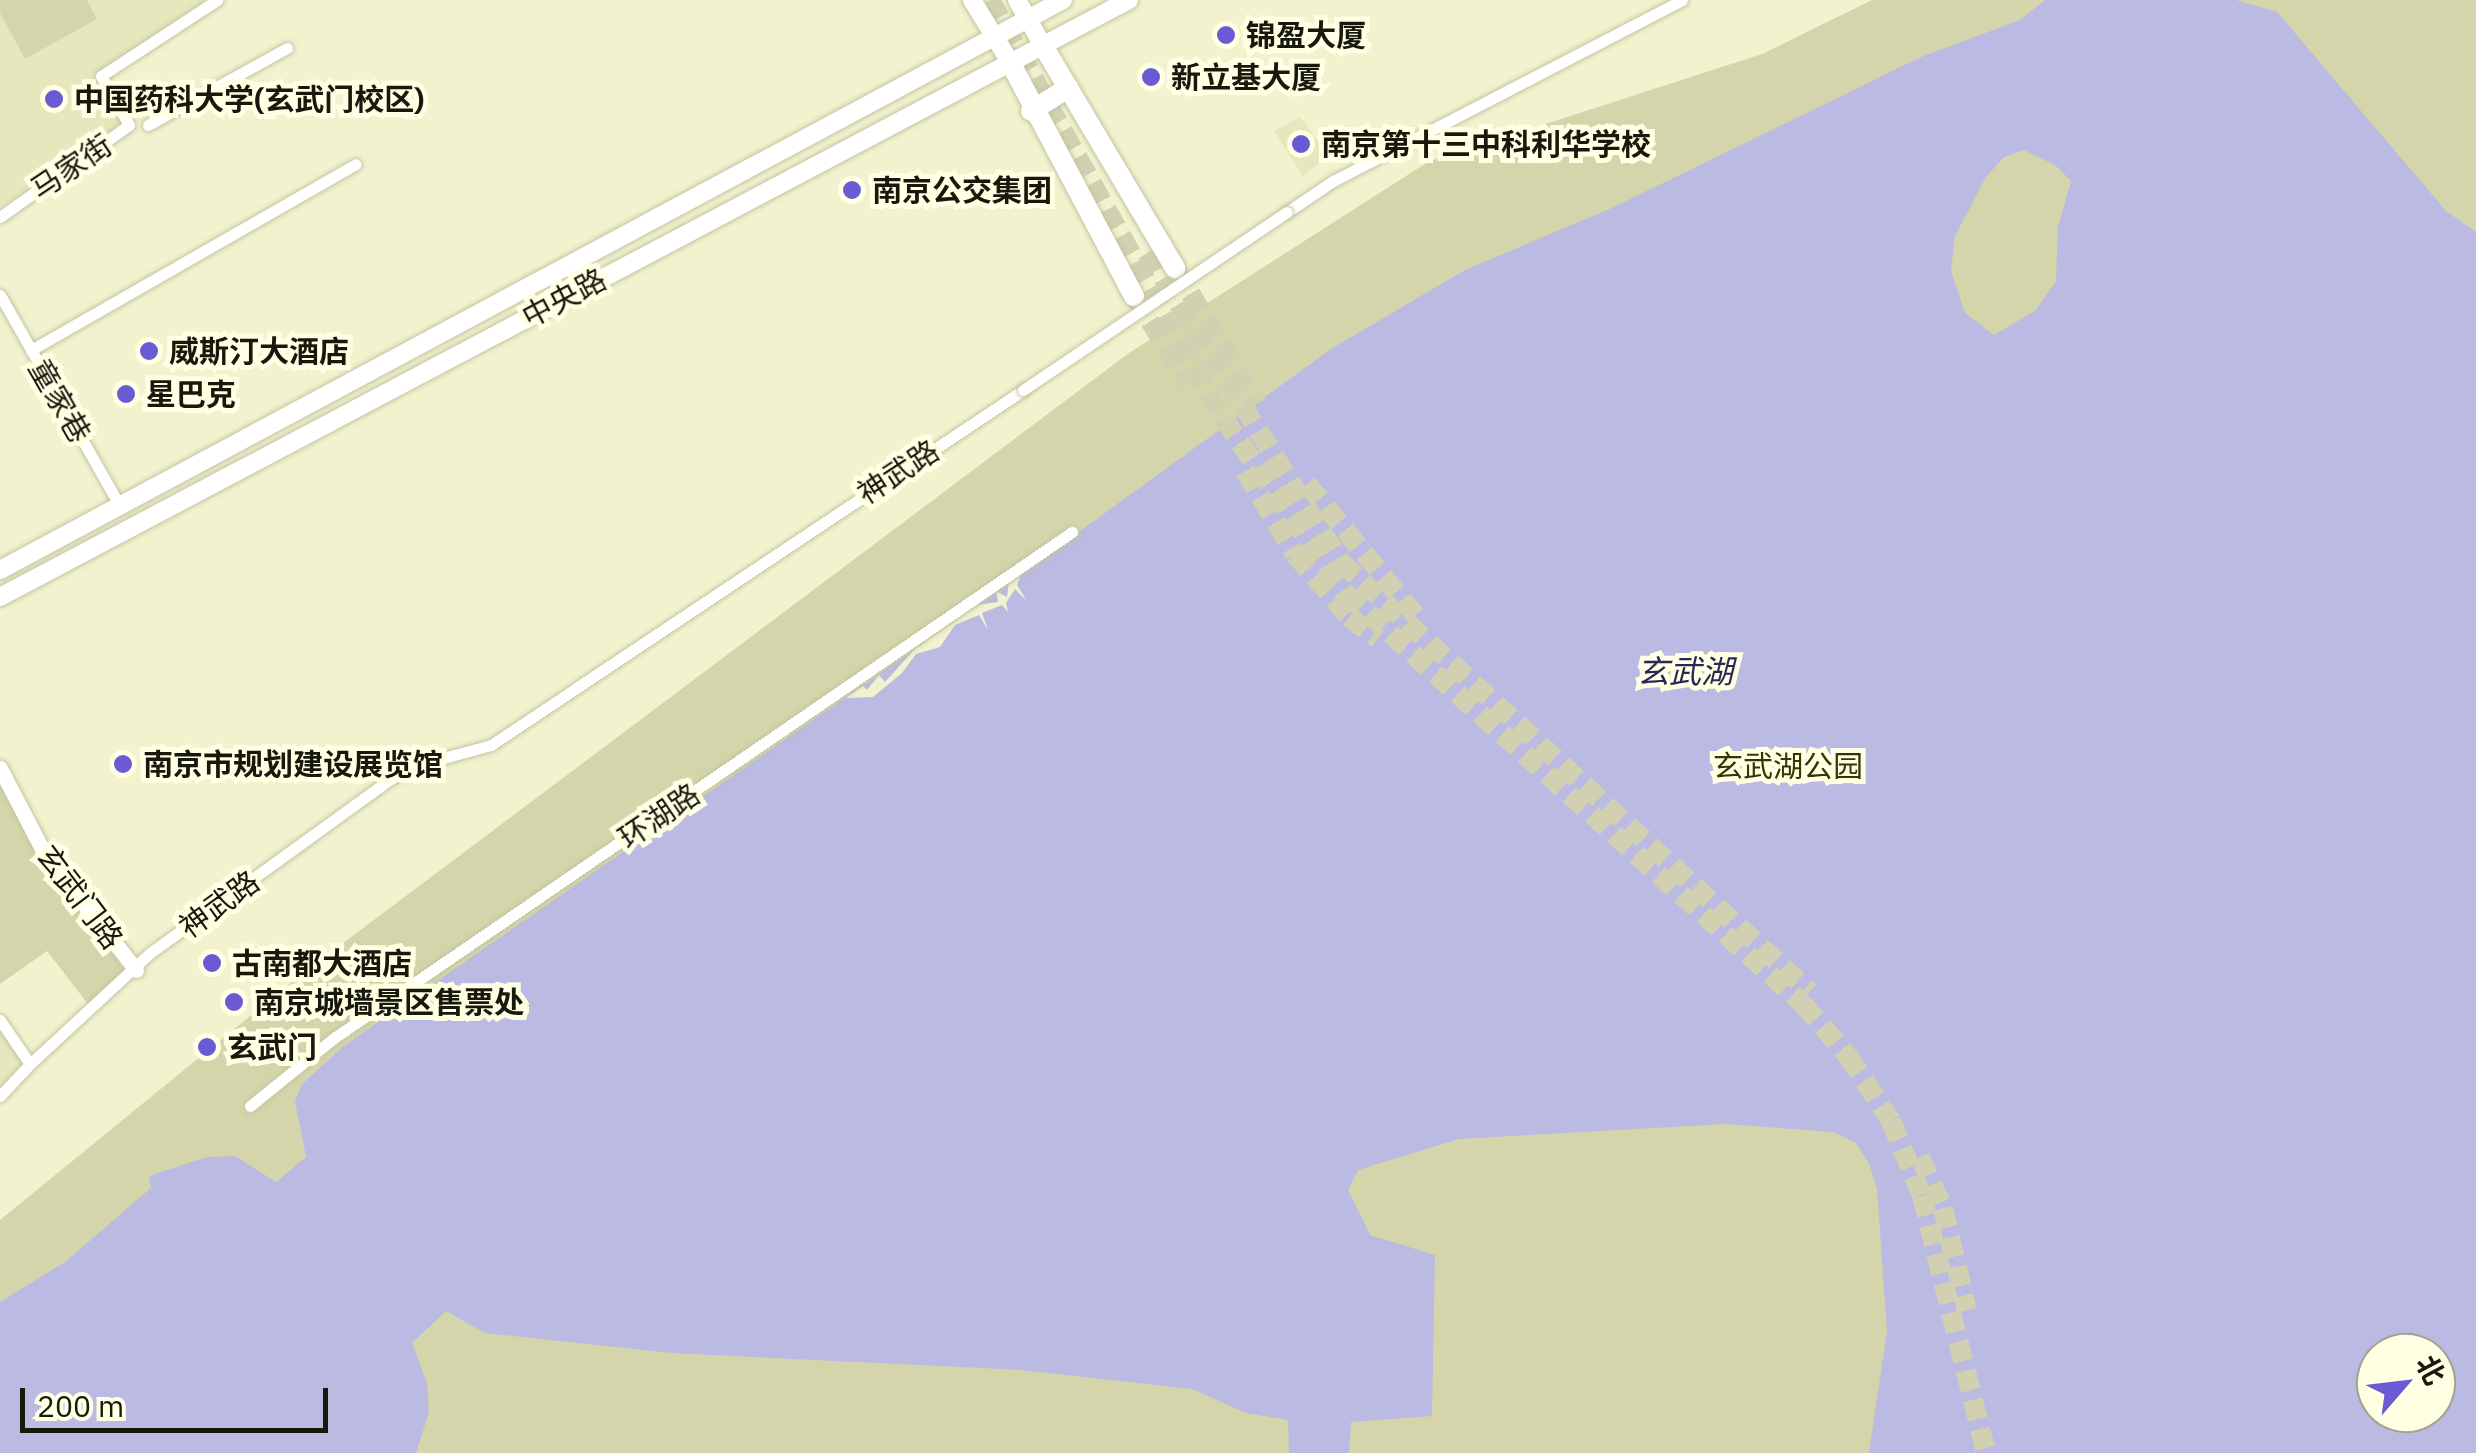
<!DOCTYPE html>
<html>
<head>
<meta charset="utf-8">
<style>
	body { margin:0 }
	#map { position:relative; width:2476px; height:1453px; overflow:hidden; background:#f2f2cf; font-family:"IBM Plex Sans","Noto Sans SC",sans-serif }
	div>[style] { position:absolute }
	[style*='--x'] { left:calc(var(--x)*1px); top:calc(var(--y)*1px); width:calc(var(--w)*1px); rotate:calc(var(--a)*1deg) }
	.built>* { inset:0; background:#e6e7bc }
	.green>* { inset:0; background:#d5d5ab }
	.water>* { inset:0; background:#babae2 }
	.pier>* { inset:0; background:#f2f2cf }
	.highway-tunnel>* { height:20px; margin-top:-10px; transform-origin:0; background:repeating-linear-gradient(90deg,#d1d1b2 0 20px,transparent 0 30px) }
	.roads { filter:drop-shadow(0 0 2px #c4c4a2) drop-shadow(0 0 2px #c4c4a2) }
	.street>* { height:11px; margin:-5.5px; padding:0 5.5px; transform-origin:5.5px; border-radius:5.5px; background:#fff }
	.secondary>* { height:15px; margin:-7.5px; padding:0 7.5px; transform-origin:7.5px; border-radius:7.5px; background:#fff }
	.primary>* { height:18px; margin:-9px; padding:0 9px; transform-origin:9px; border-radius:9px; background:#fff }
	.highway>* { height:20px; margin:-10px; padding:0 10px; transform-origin:10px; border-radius:10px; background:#fff }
	.bridges { filter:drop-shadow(0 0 2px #c4c4a2) drop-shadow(0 0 2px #c4c4a2) }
	.street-bridge>* { height:11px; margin:-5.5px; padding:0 5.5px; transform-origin:5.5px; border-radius:5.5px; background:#fff }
	.dots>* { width:28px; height:28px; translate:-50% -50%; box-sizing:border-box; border:5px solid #feffe3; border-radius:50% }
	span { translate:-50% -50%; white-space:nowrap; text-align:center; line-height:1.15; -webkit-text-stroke:10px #feffe3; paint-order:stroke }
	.poi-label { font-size:30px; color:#18180c; font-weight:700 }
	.left { translate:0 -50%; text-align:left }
	.street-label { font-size:30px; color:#18180c }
	.park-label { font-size:30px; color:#363400 }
	.water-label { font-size:32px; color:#2b2658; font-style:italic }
	.north { position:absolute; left:2356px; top:1333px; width:100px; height:100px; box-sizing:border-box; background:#feffe3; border:2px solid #a2a38d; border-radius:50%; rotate:62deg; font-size:28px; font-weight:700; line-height:40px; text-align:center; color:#18180c }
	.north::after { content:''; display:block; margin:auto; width:35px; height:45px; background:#6a5ad4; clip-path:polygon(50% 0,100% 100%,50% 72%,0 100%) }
	.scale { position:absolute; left:20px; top:1388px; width:308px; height:45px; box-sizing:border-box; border:5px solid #18180c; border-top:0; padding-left:12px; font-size:30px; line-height:35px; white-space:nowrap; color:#18180c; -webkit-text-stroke:8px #feffe3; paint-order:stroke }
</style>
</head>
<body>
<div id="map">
	<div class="built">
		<i style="clip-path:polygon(0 0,205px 0,95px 75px,122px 122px,92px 150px,0 207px)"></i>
		<i style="clip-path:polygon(1300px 117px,1329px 156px,1303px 176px,1274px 131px)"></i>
		<i style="clip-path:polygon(0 1020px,30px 1064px,0 1096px)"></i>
	</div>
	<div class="green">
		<i style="clip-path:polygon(0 0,87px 0,97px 19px,25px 59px,0 13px)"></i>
		<i style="clip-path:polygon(evenodd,1872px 0,2476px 0,2476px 1453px,0 1453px,0 1220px,298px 977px,1129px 353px,1428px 162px,1762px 54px,1872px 0,2376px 1353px,2436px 1353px,2436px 1413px,2376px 1413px,2376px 1353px)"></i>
		<i style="clip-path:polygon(0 779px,41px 857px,126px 971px,88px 1004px,47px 951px,0 984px)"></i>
	</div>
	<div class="water">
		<i style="clip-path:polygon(evenodd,2045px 0,2236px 0,2277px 12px,2446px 211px,2476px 232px,2476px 1453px,1869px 1453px,1887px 1331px,1877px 1189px,1869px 1163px,1856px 1143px,1833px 1132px,1725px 1124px,1459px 1139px,1358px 1170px,1348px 1190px,1370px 1235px,1435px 1255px,1432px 1416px,1351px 1422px,1349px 1453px,1289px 1453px,1288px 1420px,1246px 1413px,1192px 1389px,1021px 1370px,672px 1353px,485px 1333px,446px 1311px,412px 1343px,427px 1383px,429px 1412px,416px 1453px,0 1453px,0 1302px,65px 1262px,151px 1188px,149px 1176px,207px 1157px,235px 1156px,276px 1182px,306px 1157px,295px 1101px,302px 1084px,344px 1046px,974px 608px,1331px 349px,1465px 270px,1612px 208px,1921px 57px,2020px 20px,2045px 0,2024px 150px,2055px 165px,2071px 181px,2058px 227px,2056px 281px,2035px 311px,1994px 335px,1965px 313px,1951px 271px,1955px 236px,1986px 177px,2004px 157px,2024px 150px,2045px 0,2376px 1353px,2436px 1353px,2436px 1413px,2376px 1413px,2376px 1353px)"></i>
	</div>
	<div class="pier">
		<i style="clip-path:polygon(1023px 569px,1017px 585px,1027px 601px,1015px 589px,1006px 603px,1008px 612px,1002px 605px,982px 613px,988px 630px,979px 615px,955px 625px,940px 647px,916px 654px,902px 673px,873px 697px,846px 698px,863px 686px,867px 690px,879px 675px,885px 682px,914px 650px,977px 605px,998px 602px,996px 591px,1007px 597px,1009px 581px)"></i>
	</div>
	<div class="highway-tunnel">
		<i style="--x:990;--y:0;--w:479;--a:60.9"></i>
		<i style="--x:1223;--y:418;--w:215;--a:55.1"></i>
		<i style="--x:1346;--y:594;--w:614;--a:41.9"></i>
		<i style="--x:1803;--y:1004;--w:69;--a:49.1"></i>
		<i style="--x:1848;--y:1056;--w:78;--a:56.5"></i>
		<i style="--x:1891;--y:1121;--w:81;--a:67.5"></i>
		<i style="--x:1922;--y:1196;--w:265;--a:76"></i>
		<i style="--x:1147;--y:253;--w:365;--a:57.9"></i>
		<i style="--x:1341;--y:562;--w:636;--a:42.52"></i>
		<i style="--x:1175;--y:268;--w:159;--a:58.9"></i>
		<i style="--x:1134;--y:296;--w:103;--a:57.7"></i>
		<i style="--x:1245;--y:471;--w:97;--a:58.9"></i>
		<i style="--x:1295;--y:554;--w:83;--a:49.4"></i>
		<i style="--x:1349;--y:617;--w:36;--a:37"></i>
		<i style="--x:1307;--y:484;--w:171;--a:50.5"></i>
		<i style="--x:1920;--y:1157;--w:56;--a:65.7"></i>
		<i style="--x:1943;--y:1208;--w:105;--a:76.8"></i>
	</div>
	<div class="roads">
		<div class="street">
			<i style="--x:148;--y:125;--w:159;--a:-29"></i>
			<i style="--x:1287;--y:212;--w:55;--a:-34"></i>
			<i style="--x:1333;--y:181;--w:393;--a:-27.4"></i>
			<i style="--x:0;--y:217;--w:158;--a:-35.5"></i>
			<i style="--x:129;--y:125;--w:56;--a:-119.7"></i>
			<i style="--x:101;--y:76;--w:139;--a:-33.2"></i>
			<i style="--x:0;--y:295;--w:243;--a:60.4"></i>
			<i style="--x:31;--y:350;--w:374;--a:-29.8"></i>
			<i style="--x:0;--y:1020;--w:53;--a:55.7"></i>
			<i style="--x:30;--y:1064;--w:44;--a:133.2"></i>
			<i style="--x:30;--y:1064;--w:163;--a:-42.8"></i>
			<i style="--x:150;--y:953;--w:295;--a:-35.9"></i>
			<i style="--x:389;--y:780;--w:29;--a:-29"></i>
			<i style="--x:414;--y:766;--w:80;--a:-15.3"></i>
			<i style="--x:491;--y:745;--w:640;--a:-33.71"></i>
			<i style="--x:250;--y:1106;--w:108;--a:-39"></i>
			<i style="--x:334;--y:1038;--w:895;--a:-34.44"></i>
		</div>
		<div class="secondary">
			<i style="--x:0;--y:768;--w:96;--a:62.6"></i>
			<i style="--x:44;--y:853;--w:149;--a:51.8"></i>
		</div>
		<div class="primary">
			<i style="--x:972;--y:0;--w:73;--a:58.5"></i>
			<i style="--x:1017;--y:0;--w:51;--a:60.4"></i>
			<i style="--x:0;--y:570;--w:1206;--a:-28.2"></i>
			<i style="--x:0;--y:597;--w:1277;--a:-27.87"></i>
		</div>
		<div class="highway">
			<i style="--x:1042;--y:44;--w:261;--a:59.3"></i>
			<i style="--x:1010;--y:62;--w:265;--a:62.1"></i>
			<i style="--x:1031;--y:111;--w:44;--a:-31.9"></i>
		</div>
	</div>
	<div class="bridges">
		<div class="street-bridge">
			<i style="--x:1023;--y:390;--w:318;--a:-34"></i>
		</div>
	</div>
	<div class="dots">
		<i style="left:1226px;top:35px;background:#6a5ad4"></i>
		<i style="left:1151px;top:77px;background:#6a5ad4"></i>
		<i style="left:54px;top:99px;background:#6a5ad4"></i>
		<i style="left:1301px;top:144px;background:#6a5ad4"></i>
		<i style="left:852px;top:190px;background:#6a5ad4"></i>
		<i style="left:149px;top:351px;background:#6a5ad4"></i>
		<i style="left:126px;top:394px;background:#6a5ad4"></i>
		<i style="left:123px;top:764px;background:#6a5ad4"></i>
		<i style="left:212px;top:963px;background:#6a5ad4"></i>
		<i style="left:234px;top:1002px;background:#6a5ad4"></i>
		<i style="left:207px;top:1047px;background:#6a5ad4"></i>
	</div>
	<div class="poi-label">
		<span class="left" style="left:1246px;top:35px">锦盈大厦</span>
		<span class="left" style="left:1171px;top:77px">新立基大厦</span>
		<span class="left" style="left:74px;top:99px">中国药科大学(玄武门校区)</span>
		<span class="left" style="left:1321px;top:144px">南京第十三中科利华学校</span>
		<span class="left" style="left:872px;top:190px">南京公交集团</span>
		<span class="left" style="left:169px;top:351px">威斯汀大酒店</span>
		<span class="left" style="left:146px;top:394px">星巴克</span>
		<span class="left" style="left:143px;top:764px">南京市规划建设展览馆</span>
		<span class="left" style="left:232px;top:963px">古南都大酒店</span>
		<span class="left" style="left:254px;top:1002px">南京城墙景区售票处</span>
		<span class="left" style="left:227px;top:1047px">玄武门</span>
	</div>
	<div class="street-label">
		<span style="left:71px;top:167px;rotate:-34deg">马家街</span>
		<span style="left:564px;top:298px;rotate:-28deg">中央路</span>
		<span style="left:60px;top:401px;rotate:60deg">童家巷</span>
		<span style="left:898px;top:472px;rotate:-33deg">神武路</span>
		<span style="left:659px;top:816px;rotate:-34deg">环湖路</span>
		<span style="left:80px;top:897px;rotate:53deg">玄武门路</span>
		<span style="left:219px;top:904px;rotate:-36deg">神武路</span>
	</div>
	<div class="park-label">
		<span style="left:1788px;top:766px">玄武湖公园</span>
	</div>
	<div class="water-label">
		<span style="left:1685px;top:671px">玄武湖</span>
	</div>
	<div class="north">北</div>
	<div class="scale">200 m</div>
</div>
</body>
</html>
